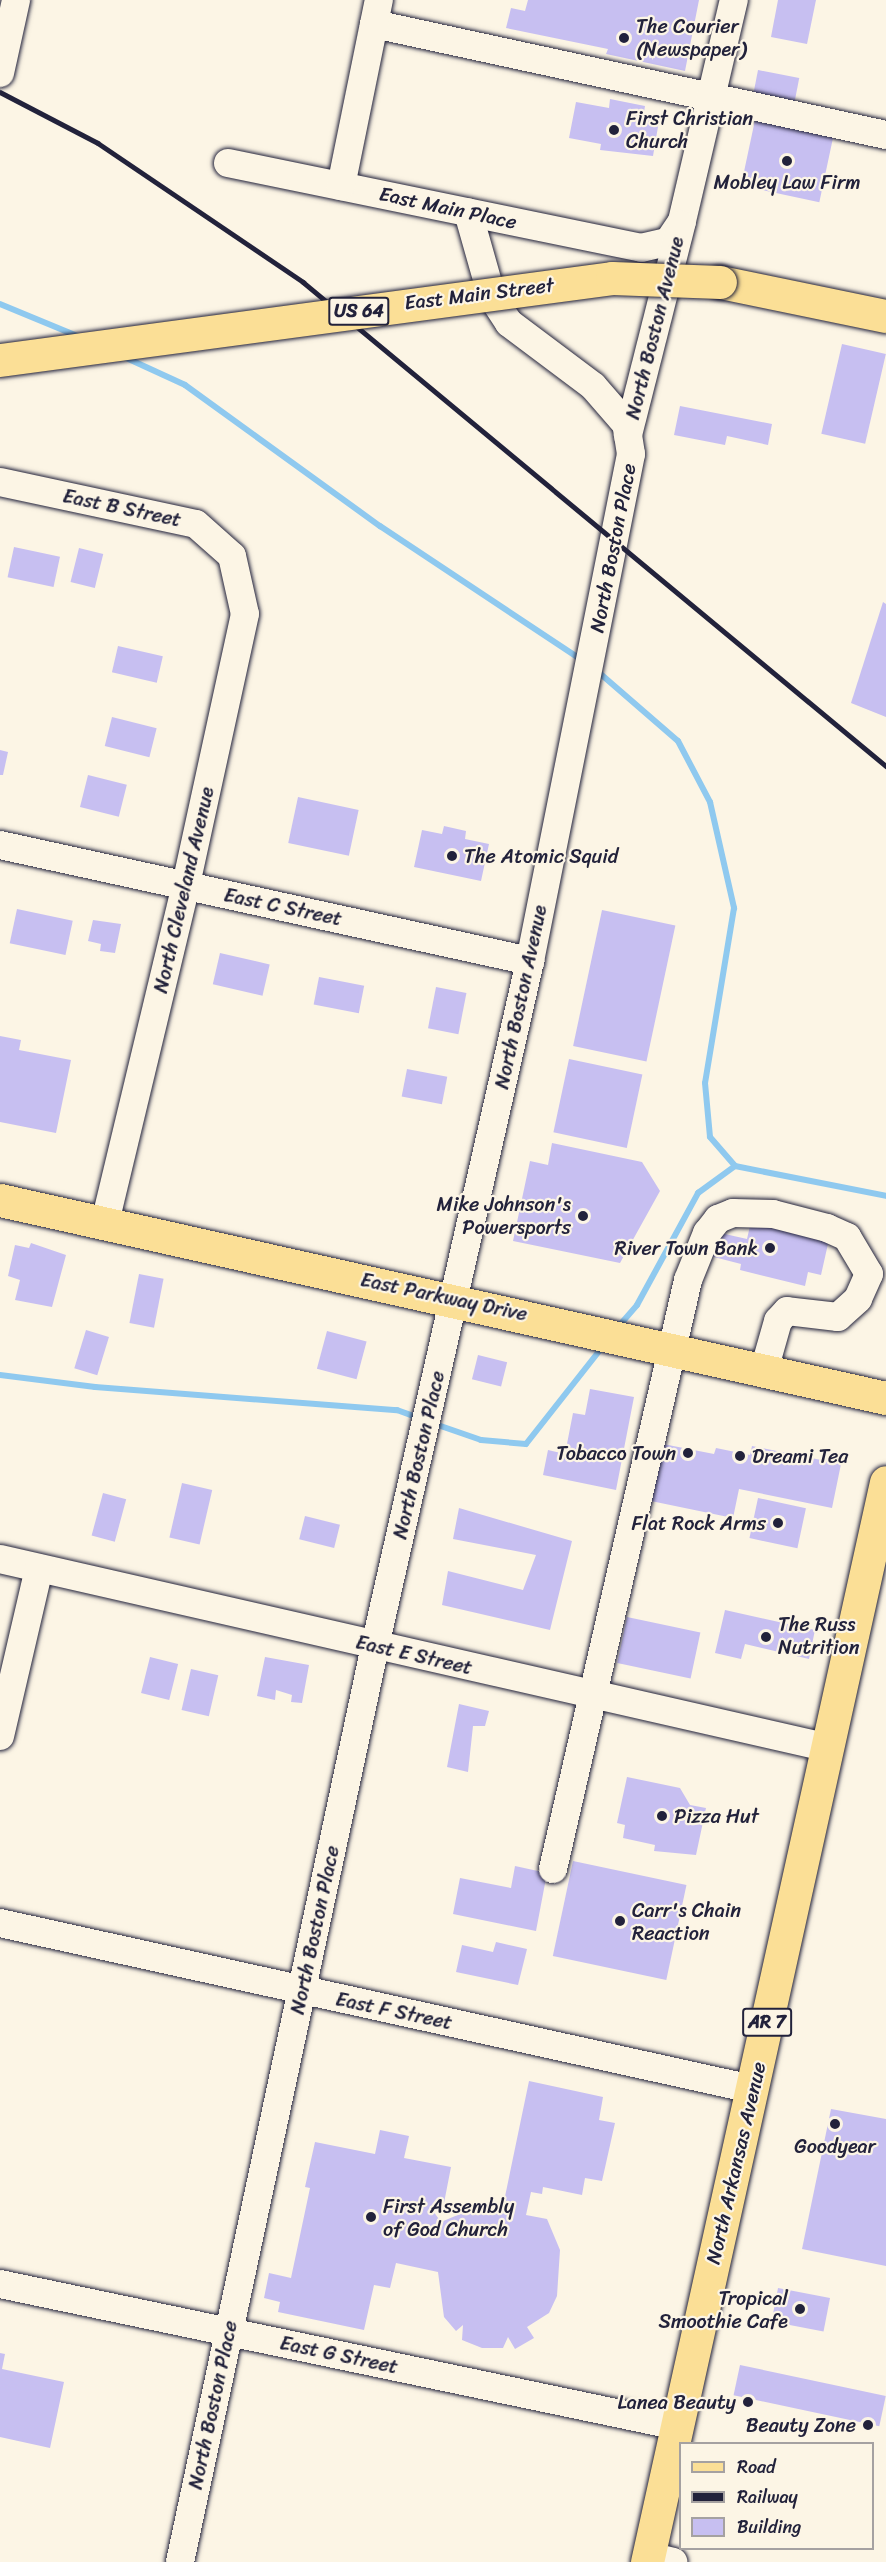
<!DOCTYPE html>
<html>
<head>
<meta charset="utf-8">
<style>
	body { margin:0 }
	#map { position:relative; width:886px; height:2562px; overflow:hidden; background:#fcf5e5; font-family:Sriracha,sans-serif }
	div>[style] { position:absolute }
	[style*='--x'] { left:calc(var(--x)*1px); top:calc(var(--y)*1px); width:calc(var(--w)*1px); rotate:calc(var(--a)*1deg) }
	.stream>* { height:6px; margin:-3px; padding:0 3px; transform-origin:3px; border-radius:3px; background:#8fc9ef }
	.building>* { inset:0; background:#c7bff1; transform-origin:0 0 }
	.roads { filter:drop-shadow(0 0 2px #22223b) drop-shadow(0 0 2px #22223b) }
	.minor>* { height:28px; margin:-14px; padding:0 14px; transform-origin:14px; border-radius:14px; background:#fcf5e5 }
	.major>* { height:33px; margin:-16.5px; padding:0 16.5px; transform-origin:16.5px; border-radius:16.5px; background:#fbdf96 }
	.highway>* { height:33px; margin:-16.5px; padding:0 16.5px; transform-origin:16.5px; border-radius:16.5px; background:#fbdf96 }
	.rail>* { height:4.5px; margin:-2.25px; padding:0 2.25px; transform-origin:2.25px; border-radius:2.25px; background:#22223b }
	.bridges { filter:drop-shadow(0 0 2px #22223b) drop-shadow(0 0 2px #22223b) }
	.major-bridge>* { height:33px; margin:-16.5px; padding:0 16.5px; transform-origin:16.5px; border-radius:16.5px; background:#fbdf96 }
	.dots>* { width:16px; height:16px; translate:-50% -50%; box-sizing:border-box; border:3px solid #fcf5e5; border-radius:50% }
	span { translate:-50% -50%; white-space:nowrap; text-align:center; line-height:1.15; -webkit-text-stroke:4.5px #fcf5e5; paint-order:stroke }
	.shield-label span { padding:2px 4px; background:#fcf5e5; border:2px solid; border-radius:4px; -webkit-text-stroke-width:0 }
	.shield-label { font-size:18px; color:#22223b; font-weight:700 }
	.poi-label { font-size:20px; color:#22223b }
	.left { translate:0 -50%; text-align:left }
	.right { translate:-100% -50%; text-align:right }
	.street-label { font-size:20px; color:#22223b }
	.legend { position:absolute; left:679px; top:2442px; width:195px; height:108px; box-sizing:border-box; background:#fcf5e5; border:2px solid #a5a1a1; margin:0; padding:8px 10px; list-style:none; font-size:18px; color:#22223b }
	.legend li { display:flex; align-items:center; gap:12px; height:30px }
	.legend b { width:30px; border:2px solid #a5a1a1 }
</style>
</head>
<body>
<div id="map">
	<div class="stream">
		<i style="--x:0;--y:304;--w:87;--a:22.4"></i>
		<i style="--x:122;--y:356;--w:69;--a:24.7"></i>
		<i style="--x:185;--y:385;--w:241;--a:35.9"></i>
		<i style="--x:380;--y:526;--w:244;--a:33.6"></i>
		<i style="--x:596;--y:670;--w:108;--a:40.9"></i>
		<i style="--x:678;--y:741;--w:69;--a:62.3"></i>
		<i style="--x:710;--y:802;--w:109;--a:77.2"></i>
		<i style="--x:734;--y:908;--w:177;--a:99.4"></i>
		<i style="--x:705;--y:1083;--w:54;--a:84.7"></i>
		<i style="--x:710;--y:1137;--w:38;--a:49"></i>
		<i style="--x:735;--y:1166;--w:154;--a:11.2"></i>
		<i style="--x:618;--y:1327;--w:29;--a:-49"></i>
		<i style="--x:637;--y:1305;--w:128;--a:-61.4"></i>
		<i style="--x:698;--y:1193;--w:46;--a:-36.1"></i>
		<i style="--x:0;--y:1375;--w:96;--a:7.2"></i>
		<i style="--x:95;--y:1387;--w:303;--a:4.4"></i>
		<i style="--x:397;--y:1410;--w:23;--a:20"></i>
		<i style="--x:432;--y:1423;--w:52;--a:19.1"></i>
		<i style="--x:481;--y:1440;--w:45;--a:5.1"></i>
		<i style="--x:526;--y:1444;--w:126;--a:-51.8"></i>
	</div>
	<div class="building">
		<i style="clip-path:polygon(528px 0,699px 0,685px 71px,606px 54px,608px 49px,506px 28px,511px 8px,525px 11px)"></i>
		<i style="clip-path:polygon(778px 0,816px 0,807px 44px,771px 37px)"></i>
		<i style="left:758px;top:70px;width:42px;height:31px;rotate:11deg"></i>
		<i style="clip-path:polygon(610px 99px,645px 106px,643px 118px,659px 121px,653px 156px,600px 150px,601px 144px,569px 138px,576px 102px,609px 108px)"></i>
		<i style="left:755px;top:120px;width:80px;height:67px;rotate:12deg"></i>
		<i style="left:842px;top:344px;width:45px;height:92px;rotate:13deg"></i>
		<i style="clip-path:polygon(680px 406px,772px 424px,768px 445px,727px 436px,725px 445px,674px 435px)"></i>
		<i style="left:14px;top:547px;width:47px;height:31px;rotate:12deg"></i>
		<i style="left:79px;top:548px;width:25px;height:35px;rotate:14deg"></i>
		<i style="clip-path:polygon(883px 602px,886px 604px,886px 717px,851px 703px)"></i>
		<i style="left:118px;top:646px;width:46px;height:27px;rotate:13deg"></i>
		<i style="left:112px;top:717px;width:46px;height:30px;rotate:14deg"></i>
		<i style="clip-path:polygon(0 750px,8px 752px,3px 775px,0 775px)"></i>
		<i style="left:88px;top:775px;width:40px;height:33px;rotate:14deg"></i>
		<i style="left:298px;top:797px;width:62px;height:47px;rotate:12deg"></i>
		<i style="clip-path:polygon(444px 826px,466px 831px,465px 839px,489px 844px,481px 881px,414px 867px,422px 830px,442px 834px)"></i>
		<i style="left:17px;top:909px;width:57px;height:35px;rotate:12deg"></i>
		<i style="left:602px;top:910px;width:75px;height:139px;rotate:12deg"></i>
		<i style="clip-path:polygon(93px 920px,121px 924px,115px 953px,100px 951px,101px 944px,88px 941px)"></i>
		<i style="left:220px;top:953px;width:51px;height:32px;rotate:13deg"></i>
		<i style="left:319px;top:977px;width:46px;height:28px;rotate:11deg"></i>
		<i style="left:436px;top:987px;width:31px;height:42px;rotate:11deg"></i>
		<i style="clip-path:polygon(0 1036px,21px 1040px,19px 1050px,71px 1060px,56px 1133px,0 1122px)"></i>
		<i style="left:569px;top:1059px;width:75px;height:75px;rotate:12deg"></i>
		<i style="left:407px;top:1069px;width:41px;height:28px;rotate:11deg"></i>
		<i style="clip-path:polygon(552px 1143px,642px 1162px,660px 1191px,620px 1263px,513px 1241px,530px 1161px,548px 1165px)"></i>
		<i style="clip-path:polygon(752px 1217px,830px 1235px,821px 1275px,808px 1272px,805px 1286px,740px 1270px,741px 1264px,710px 1256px,716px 1232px,747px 1239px)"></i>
		<i style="clip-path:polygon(31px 1243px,66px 1255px,52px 1307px,15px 1300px,20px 1280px,8px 1276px,15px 1245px,29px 1248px)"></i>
		<i style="left:139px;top:1274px;width:25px;height:50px;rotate:11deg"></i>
		<i style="left:86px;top:1330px;width:24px;height:40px;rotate:17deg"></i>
		<i style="left:327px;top:1331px;width:41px;height:39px;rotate:15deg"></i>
		<i style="left:478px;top:1355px;width:30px;height:25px;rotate:14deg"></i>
		<i style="clip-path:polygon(590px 1389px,634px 1397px,616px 1490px,543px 1475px,548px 1450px,565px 1454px,573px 1413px,585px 1415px)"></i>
		<i style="clip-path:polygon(663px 1444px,714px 1454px,716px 1448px,750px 1455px,752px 1446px,841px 1464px,832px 1508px,739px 1489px,733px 1518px,651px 1501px)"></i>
		<i style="left:182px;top:1483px;width:31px;height:56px;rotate:13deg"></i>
		<i style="left:103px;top:1493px;width:24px;height:44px;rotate:15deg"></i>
		<i style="left:758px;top:1498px;width:49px;height:41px;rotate:12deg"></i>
		<i style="clip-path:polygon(459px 1508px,572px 1541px,550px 1630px,442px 1605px,448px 1571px,523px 1590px,536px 1555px,453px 1539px)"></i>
		<i style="left:305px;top:1516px;width:36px;height:24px;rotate:14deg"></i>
		<i style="clip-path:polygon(725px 1610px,815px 1630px,809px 1659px,745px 1644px,741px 1659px,715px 1653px)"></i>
		<i style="left:627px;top:1617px;width:75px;height:47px;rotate:12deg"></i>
		<i style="left:150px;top:1657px;width:29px;height:37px;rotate:14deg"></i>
		<i style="clip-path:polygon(265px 1657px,309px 1665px,302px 1703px,291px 1702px,292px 1695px,276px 1690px,275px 1700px,257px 1696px)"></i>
		<i style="left:191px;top:1669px;width:28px;height:42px;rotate:13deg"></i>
		<i style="clip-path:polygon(459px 1704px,489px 1711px,485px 1726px,473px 1726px,468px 1772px,447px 1767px)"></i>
		<i style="clip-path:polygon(627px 1777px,680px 1788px,690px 1805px,706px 1808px,696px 1855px,654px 1851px,655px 1845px,623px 1838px,625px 1825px,617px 1823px)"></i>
		<i style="left:573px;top:1861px;width:116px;height:97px;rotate:12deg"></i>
		<i style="clip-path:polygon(515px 1866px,547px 1873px,536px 1931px,453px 1914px,460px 1878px,511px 1888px)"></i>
		<i style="clip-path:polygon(496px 1942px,527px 1949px,518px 1985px,456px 1972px,462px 1945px,493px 1952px)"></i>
		<i style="clip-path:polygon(529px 2081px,603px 2097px,599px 2120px,615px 2123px,602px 2181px,585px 2178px,582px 2195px,543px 2187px,542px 2194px,531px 2192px,526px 2215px,547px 2219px,560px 2250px,557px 2296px,549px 2313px,527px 2327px,534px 2338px,515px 2349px,508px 2337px,503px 2348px,482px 2348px,462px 2340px,463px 2325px,456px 2331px,444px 2317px,438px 2272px,396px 2263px,390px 2288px,374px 2285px,364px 2330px,278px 2312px,280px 2302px,264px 2298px,269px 2273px,291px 2278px,310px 2188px,305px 2187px,315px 2142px,375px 2154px,380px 2130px,409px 2136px,404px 2158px,451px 2167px,444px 2203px,431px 2208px,441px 2222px,479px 2206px,502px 2211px)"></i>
		<i style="clip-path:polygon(831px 2109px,886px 2119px,886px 2266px,802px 2249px)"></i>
		<i style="left:778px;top:2288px;width:53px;height:34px;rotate:11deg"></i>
		<i style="clip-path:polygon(0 2353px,5px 2354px,2px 2369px,64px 2382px,50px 2448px,0 2437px)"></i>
		<i style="left:740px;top:2365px;width:149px;height:31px;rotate:12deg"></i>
	</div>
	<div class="roads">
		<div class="minor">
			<i style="--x:374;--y:24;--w:524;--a:12.23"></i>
			<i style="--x:0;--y:73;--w:75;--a:-77.6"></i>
			<i style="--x:228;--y:163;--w:422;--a:11.6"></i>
			<i style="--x:641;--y:248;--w:28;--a:-13"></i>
			<i style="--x:668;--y:242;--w:25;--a:-56"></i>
			<i style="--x:682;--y:221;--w:227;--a:-76.8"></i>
			<i style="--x:341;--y:186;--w:190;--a:-78.5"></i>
			<i style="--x:628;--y:435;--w:217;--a:-75.8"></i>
			<i style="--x:0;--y:482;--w:200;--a:12.1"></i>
			<i style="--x:196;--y:524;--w:48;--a:41.6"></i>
			<i style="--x:232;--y:556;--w:59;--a:77.4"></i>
			<i style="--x:245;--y:614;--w:277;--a:102.3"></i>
			<i style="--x:186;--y:885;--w:348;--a:103.5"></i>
			<i style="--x:0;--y:845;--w:543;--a:12.35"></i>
			<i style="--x:0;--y:1559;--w:850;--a:12.84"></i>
			<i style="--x:0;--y:1736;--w:172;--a:-76.9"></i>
			<i style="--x:553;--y:1869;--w:604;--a:-77.09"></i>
			<i style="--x:688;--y:1280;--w:51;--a:-68"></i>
			<i style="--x:707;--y:1233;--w:18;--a:-52"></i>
			<i style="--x:718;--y:1219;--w:16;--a:-22"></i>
			<i style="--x:733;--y:1213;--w:40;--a:1.4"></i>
			<i style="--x:773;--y:1214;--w:56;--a:14.5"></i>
			<i style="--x:827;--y:1228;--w:22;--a:24"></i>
			<i style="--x:847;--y:1237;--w:43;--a:59.3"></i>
			<i style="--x:869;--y:1274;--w:27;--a:114"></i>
			<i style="--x:858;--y:1299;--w:27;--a:138"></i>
			<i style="--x:838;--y:1317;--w:51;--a:-173.3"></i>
			<i style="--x:787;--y:1311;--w:13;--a:132"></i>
			<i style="--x:778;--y:1321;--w:51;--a:105.9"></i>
			<i style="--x:0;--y:1923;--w:770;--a:12.45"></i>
			<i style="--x:0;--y:2284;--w:693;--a:11.83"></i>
			<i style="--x:648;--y:2556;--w:26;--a:13"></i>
			<i style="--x:180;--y:2562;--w:937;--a:-77.98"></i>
			<i style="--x:375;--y:1646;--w:702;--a:-77.25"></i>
			<i style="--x:530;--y:961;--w:517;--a:-78.73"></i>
			<i style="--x:631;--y:454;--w:30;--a:-99"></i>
			<i style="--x:626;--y:424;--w:50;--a:-131"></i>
			<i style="--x:593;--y:386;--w:105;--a:-143.1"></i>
			<i style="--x:509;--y:323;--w:31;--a:-123"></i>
			<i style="--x:492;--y:297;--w:88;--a:-105.8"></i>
		</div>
		<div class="major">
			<i style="--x:720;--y:282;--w:169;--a:11.6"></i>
			<i style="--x:0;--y:1200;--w:908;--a:12.6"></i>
		</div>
		<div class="highway">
			<i style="--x:647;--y:2562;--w:1106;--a:-77.52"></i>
		</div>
	</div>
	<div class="rail">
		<i style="--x:0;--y:92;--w:110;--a:27.5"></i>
		<i style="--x:98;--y:143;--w:248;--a:34.1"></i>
		<i style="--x:303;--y:282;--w:758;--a:39.7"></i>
	</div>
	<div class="bridges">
		<div class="major-bridge">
			<i style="--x:0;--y:360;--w:617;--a:-7.63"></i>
			<i style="--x:612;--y:278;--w:108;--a:2.1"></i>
		</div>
	</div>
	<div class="dots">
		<i style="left:624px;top:38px;background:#22223b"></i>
		<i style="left:614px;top:130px;background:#22223b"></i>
		<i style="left:787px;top:161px;background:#22223b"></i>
		<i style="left:452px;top:856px;background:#22223b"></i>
		<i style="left:583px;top:1216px;background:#22223b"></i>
		<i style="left:770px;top:1248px;background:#22223b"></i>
		<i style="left:688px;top:1453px;background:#22223b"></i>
		<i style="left:740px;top:1456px;background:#22223b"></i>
		<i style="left:778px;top:1523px;background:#22223b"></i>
		<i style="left:766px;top:1637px;background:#22223b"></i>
		<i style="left:662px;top:1816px;background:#22223b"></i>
		<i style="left:620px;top:1921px;background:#22223b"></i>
		<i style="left:835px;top:2124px;background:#22223b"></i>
		<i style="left:371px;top:2217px;background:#22223b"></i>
		<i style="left:800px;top:2309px;background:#22223b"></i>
		<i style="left:748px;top:2402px;background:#22223b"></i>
		<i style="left:868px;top:2425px;background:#22223b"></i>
	</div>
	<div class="shield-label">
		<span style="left:359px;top:311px">US 64</span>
		<span style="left:767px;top:2022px">AR 7</span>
	</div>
	<div class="poi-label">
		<span class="left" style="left:636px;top:38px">The Courier<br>(Newspaper)</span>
		<span class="left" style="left:626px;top:130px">First Christian<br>Church</span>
		<span style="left:787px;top:182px">Mobley Law Firm</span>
		<span class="left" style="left:464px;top:856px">The Atomic Squid</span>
		<span class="right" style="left:571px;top:1216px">Mike Johnson's<br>Powersports</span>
		<span class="right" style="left:758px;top:1248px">River Town Bank</span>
		<span class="right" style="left:676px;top:1453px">Tobacco Town</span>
		<span class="left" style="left:752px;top:1456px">Dreami Tea</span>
		<span class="right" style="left:766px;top:1523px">Flat Rock Arms</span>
		<span class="left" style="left:778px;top:1636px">The Russ<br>Nutrition</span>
		<span class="left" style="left:674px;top:1816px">Pizza Hut</span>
		<span class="left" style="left:632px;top:1922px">Carr's Chain<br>Reaction</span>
		<span style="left:835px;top:2146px">Goodyear</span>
		<span class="left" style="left:383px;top:2218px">First Assembly<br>of God Church</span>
		<span class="right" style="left:788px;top:2310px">Tropical<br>Smoothie Cafe</span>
		<span class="right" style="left:736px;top:2402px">Lanea Beauty</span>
		<span class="right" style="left:856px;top:2425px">Beauty Zone</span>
	</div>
	<div class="street-label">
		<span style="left:448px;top:208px;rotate:12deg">East Main Place</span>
		<span style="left:479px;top:294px;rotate:-7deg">East Main Street</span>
		<span style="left:655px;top:328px;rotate:-76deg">North Boston Avenue</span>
		<span style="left:122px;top:508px;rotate:12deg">East B Street</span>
		<span style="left:613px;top:548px;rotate:-79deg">North Boston Place</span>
		<span style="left:184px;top:890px;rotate:-77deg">North Cleveland Avenue</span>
		<span style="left:283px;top:907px;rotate:12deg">East C Street</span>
		<span style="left:521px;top:997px;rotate:-78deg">North Boston Avenue</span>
		<span style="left:444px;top:1297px;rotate:12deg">East Parkway Drive</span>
		<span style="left:419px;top:1455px;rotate:-77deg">North Boston Place</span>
		<span style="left:414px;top:1655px;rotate:13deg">East E Street</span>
		<span style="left:315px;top:1930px;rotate:-78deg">North Boston Place</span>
		<span style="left:394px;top:2011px;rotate:12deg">East F Street</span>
		<span style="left:736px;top:2163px;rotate:-77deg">North Arkansas Avenue</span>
		<span style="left:339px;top:2355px;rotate:12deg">East G Street</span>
		<span style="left:213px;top:2405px;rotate:-78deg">North Boston Place</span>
	</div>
	<ul class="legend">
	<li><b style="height:8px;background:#fbdf96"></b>Road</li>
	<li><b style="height:8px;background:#22223b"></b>Railway</li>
	<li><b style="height:16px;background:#c7bff1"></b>Building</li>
	</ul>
</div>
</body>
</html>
